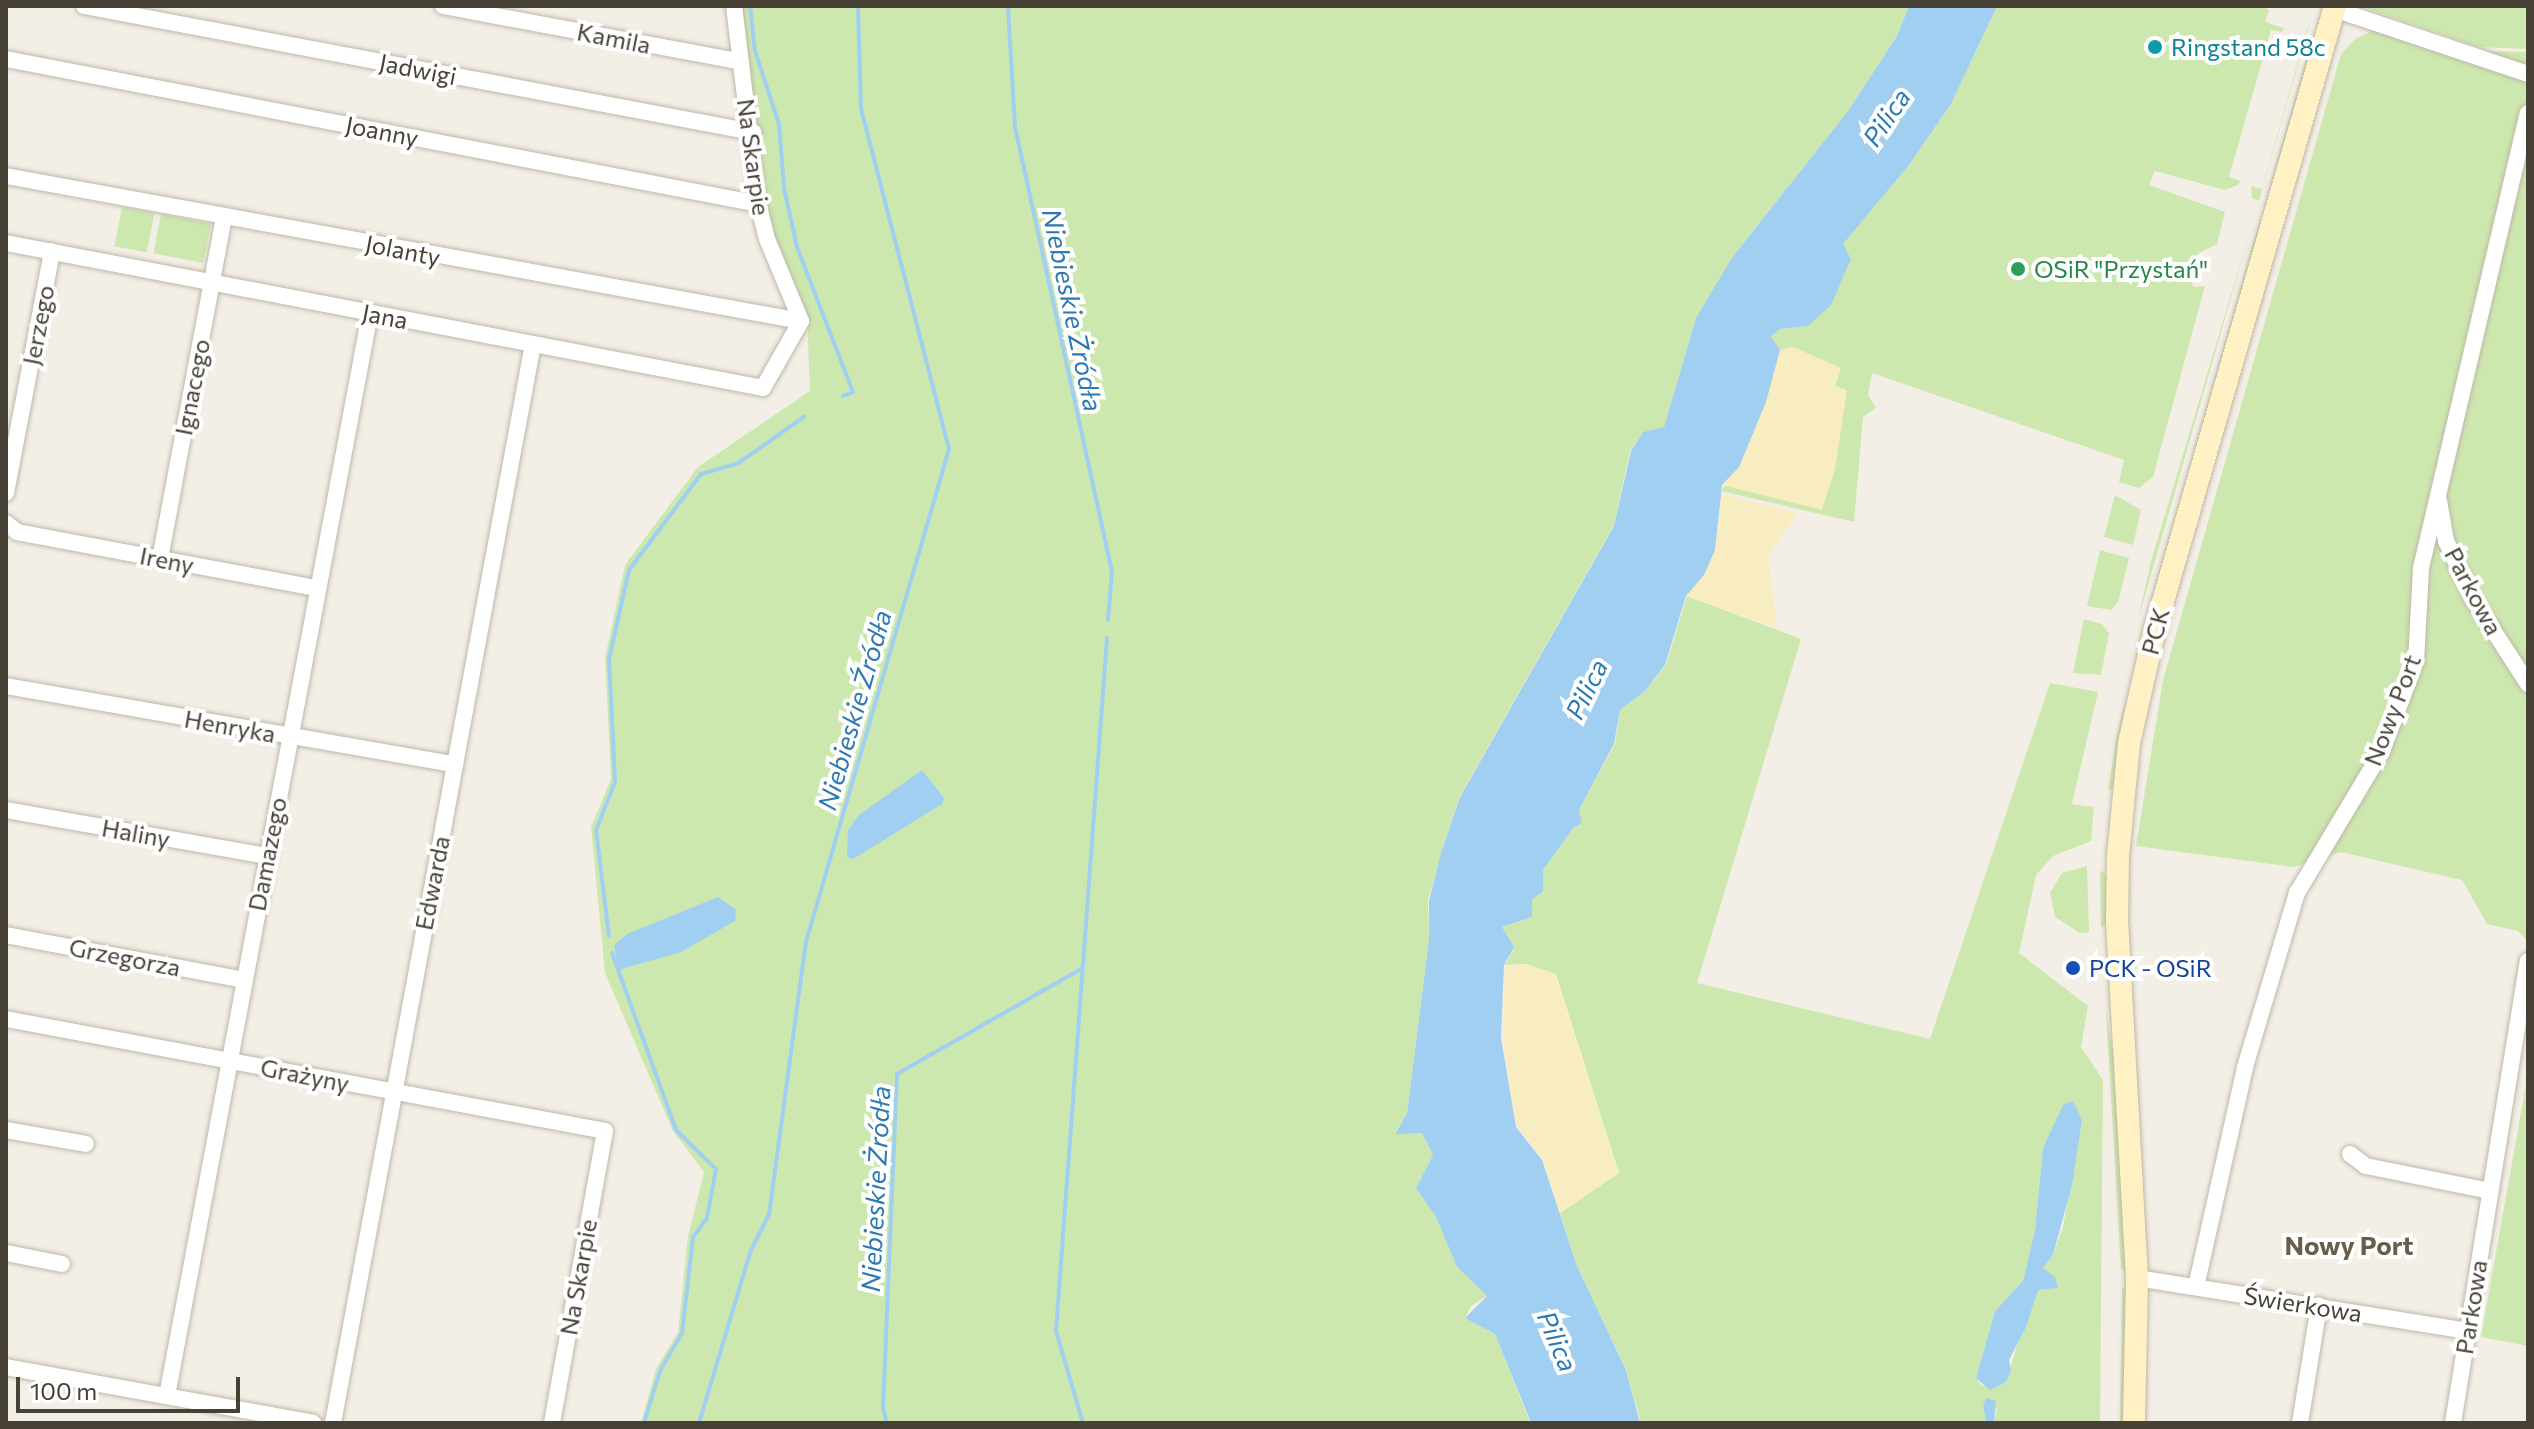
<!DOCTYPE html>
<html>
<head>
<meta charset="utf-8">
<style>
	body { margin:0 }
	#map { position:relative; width:2534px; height:1429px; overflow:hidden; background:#f3efe6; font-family:Commissioner,sans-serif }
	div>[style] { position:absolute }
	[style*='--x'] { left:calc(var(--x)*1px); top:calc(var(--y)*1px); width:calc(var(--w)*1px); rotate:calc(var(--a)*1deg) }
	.green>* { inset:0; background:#cde8ae; transform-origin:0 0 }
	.sand>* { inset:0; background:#f8edc1 }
	.water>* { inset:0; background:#a1cff1 }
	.stream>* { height:4px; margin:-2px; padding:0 2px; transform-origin:2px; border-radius:2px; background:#a1cff1 }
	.roads { filter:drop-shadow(0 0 2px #bfb7a8) drop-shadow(0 0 2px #bfb7a8) }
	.street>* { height:16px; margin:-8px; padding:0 8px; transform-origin:8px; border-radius:8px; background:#fff }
	.secondary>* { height:22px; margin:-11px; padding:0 11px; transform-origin:11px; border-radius:11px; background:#fff1c4 }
	.dots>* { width:22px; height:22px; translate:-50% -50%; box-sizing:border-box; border:4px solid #fff; border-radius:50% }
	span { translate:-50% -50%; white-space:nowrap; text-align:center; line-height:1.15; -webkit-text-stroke:8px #fff; paint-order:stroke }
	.street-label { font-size:24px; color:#464035 }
	.culture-label { font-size:24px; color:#0d838f }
	.left { translate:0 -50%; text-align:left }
	.leisure-label { font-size:24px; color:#27864d }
	.transit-label { font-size:24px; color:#164399 }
	.water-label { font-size:26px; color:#2c79b3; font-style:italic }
	.neighbourhood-label { font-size:26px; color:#695e4c; font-weight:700 }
	.frame { position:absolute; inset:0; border:8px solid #464035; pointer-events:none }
	.scale { position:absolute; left:16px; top:1377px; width:224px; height:36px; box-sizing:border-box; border:4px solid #464035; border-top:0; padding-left:10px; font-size:24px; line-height:28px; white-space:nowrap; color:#464035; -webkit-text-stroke:6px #fff; paint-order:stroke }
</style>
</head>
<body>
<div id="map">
	<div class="green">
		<i style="clip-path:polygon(738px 6px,1909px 6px,1897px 36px,1848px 111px,1731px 259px,1696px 318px,1664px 427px,1643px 432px,1630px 451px,1614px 525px,1460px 796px,1440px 856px,1428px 901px,1429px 940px,1407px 1113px,1395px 1133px,1422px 1133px,1433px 1155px,1416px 1188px,1436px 1217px,1457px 1267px,1487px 1296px,1471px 1306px,1465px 1318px,1495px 1334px,1530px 1423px,641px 1423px,656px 1369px,678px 1332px,688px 1236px,704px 1172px,673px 1131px,605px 973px,591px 827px,611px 779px,605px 658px,625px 565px,698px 467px,810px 391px,807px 319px,770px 238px)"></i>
		<i style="clip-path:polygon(1997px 6px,2260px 6px,2269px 10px,2265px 22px,2284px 28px,2282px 32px,2271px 30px,2229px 177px,2240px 181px,2238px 185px,2225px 190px,2155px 171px,2149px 185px,2225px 212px,2217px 244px,2197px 254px,2201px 262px,2194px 267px,2198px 274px,2190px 279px,2194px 287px,2205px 286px,2153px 477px,2139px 488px,2119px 482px,2124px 460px,1872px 373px,1868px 395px,1876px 408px,1863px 417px,1854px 522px,1721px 491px,1739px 467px,1766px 402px,1780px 351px,1771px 336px,1780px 329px,1808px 326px,1842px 244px,1909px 165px,1951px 104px)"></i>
		<i style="clip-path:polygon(2359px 6px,2528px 6px,2528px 49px,2479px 47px)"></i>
		<i style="clip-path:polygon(2308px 26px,2309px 26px,2259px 201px,2252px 198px,2251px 186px,2262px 189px)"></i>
		<i style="clip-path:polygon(2374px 30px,2528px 81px,2528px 942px,2518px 931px,2487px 924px,2462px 880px,2341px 852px,2293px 867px,2136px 846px,2163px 680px,2341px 54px,2355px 39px)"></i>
		<i style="clip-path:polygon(2309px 49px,2313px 50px,2266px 201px)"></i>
		<i style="clip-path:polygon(2479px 51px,2527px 52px,2528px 62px,2523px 65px)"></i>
		<i style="left:122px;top:207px;width:33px;height:40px;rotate:11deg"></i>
		<i style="left:161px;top:214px;width:51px;height:40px;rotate:11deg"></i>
		<i style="clip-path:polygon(2254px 218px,2138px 620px,2151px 561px)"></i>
		<i style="clip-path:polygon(2260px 220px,2262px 225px,2128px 683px)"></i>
		<i style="clip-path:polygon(2115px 495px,2141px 510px,2133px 545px,2104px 537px)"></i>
		<i style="clip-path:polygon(2100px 550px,2129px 558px,2118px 602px,2111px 610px,2087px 606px)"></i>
		<i style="clip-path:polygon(evenodd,1687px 596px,1801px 639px,1697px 983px,1930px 1039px,2050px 683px,2098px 692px,2072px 804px,2094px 807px,2091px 841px,2053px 856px,2036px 875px,2019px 953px,2088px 1006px,2081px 1047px,2103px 1080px,2100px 1423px,1994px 1423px,1997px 1408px,1983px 1404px,1986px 1423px,1641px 1423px,1626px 1369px,1577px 1266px,1560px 1213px,1619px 1173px,1556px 974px,1526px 964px,1505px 965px,1514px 947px,1502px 927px,1532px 917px,1532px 900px,1543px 891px,1543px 870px,1573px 828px,1582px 823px,1579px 810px,1615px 744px,1620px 710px,1645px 691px,1666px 665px,1687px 596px,2082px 1120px,2063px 1227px,2053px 1255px,2043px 1268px,2058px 1288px,2038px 1290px,2030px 1303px,2006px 1382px,1982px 1386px,1976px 1378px,1995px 1311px,2023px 1281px,2035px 1230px,2043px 1148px,2082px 1120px)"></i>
		<i style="clip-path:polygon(2084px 619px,2102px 624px,2109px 633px,2101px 675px,2073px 673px)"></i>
		<i style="clip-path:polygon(2126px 697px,2113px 789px,2108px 789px,2117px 735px)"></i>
		<i style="clip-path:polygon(2087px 866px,2089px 932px,2080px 933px,2055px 917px,2050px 893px,2062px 873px)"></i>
		<i style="clip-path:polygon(2100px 870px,2108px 877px,2108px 922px,2101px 928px)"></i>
		<i style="clip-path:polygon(2106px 1010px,2112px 1048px,2117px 1049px,2126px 1273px,2121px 1269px)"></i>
		<i style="clip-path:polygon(2528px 1073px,2528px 1346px,2481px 1337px)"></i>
		<i style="clip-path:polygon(2127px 1284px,2128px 1423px,2120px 1423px,2122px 1289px)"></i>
	</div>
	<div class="sand">
		<i style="clip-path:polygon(1793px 347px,1841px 368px,1835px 386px,1847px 390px,1835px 469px,1822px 510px,1722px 485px,1739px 467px,1766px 402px,1780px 350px)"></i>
		<i style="clip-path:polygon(1720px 494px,1797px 513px,1768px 557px,1777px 628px,1686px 596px,1704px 575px,1718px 532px)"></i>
		<i style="clip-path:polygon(1526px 964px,1555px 974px,1618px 1173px,1560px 1213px,1543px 1159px,1517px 1127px,1511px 1101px,1503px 1037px,1505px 965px)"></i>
	</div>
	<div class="water">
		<i style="clip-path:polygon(1909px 6px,1997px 6px,1951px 104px,1909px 165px,1843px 244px,1851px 259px,1831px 305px,1808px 326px,1780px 329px,1771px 336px,1780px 350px,1766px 402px,1739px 467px,1722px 485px,1715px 550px,1704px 575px,1686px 596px,1665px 665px,1645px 691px,1620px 710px,1614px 744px,1579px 810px,1582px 823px,1573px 828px,1543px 870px,1543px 891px,1532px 900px,1532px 917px,1502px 927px,1514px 947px,1504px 965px,1501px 1038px,1516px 1127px,1542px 1160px,1577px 1266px,1626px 1370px,1640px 1423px,1531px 1423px,1495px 1334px,1465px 1318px,1487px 1296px,1457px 1267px,1436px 1217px,1416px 1188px,1433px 1155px,1422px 1133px,1395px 1134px,1407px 1113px,1429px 940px,1429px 901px,1440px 856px,1460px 797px,1614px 526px,1631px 451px,1643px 432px,1664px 427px,1696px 318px,1731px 259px,1848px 111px,1897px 36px)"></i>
		<i style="clip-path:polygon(922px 770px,944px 798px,942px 804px,853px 859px,847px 857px,848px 830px,860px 814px)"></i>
		<i style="clip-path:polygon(718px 897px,736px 910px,735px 921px,681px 952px,618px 970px,614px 945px,627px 934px)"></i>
		<i style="clip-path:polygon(2073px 1101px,2082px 1120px,2072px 1185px,2053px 1255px,2043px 1268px,2055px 1277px,2058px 1288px,2038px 1290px,2026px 1327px,2009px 1360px,2011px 1371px,2006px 1382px,1990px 1390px,1976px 1378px,1995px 1311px,2023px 1281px,2035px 1230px,2043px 1148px,2063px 1105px)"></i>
		<i style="clip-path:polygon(1987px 1398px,1996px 1401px,1994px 1423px,1986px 1423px,1983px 1404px)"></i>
	</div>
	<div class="stream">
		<i style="--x:750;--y:6;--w:45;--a:83.7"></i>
		<i style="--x:755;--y:51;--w:77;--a:71.8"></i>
		<i style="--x:779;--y:124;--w:64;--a:85.5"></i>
		<i style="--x:784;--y:188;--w:60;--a:77.6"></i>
		<i style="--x:797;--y:247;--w:155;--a:68.9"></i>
		<i style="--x:853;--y:392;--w:11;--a:158"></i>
		<i style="--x:1008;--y:6;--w:121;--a:86.7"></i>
		<i style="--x:1015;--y:127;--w:454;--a:77.7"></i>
		<i style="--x:1112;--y:571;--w:49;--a:94.7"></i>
		<i style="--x:609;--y:936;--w:107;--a:-97"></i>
		<i style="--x:596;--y:830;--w:52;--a:-68.4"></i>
		<i style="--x:615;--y:782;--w:123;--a:-92.8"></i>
		<i style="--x:609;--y:659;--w:91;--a:-77.3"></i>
		<i style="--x:629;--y:570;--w:120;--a:-53.1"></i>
		<i style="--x:701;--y:474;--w:37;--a:-16"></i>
		<i style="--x:737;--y:464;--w:82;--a:-35"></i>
		<i style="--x:612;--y:953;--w:188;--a:70.1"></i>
		<i style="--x:676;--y:1130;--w:56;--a:44.3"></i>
		<i style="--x:716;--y:1169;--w:50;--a:100.4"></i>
		<i style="--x:707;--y:1218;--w:24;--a:126"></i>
		<i style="--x:693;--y:1237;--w:97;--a:96.5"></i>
		<i style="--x:682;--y:1333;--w:44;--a:120.1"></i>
		<i style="--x:660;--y:1371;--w:54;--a:107.1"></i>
		<i style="--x:699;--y:1423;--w:181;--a:-73.3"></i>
		<i style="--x:751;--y:1250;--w:39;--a:-63"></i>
		<i style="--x:769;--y:1215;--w:275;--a:-82.3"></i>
		<i style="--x:806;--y:942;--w:513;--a:-73.82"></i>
		<i style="--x:949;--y:449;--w:352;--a:-104.5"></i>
		<i style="--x:861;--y:108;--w:102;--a:-91.7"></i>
		<i style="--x:887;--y:1423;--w:16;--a:-105"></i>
		<i style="--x:883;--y:1408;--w:334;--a:-87.6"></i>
		<i style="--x:897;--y:1074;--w:214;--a:-29.7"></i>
		<i style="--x:1083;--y:1423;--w:96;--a:-106.4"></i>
		<i style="--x:1056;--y:1331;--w:695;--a:-85.79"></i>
	</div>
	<div class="roads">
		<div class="street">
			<i style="--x:84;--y:6;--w:681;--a:10.67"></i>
			<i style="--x:443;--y:6;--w:300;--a:10.6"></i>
			<i style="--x:2334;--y:9;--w:205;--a:18.5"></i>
			<i style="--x:6;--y:59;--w:766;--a:10.91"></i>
			<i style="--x:6;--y:176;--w:808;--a:10.34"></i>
			<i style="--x:6;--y:243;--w:771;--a:10.84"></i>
			<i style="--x:763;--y:388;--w:77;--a:-60.4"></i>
			<i style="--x:801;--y:321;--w:89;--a:-112.5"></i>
			<i style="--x:767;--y:239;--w:36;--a:-104"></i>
			<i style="--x:758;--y:204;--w:199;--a:-96.9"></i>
			<i style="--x:6;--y:493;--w:246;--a:-79.2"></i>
			<i style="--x:2439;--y:501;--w:41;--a:80.1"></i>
			<i style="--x:2446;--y:541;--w:64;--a:65"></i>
			<i style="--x:2473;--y:599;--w:101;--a:57.1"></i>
			<i style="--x:6;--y:523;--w:14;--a:39"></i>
			<i style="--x:17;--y:532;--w:305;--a:10.6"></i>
			<i style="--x:160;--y:559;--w:349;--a:-79.4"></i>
			<i style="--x:6;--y:686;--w:456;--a:9.9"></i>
			<i style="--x:6;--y:810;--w:265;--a:10"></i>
			<i style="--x:6;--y:935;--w:242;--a:10.7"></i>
			<i style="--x:6;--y:1019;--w:609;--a:10.59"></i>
			<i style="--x:605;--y:1131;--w:297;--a:100.3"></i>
			<i style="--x:6;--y:1130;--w:81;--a:9.9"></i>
			<i style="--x:2350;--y:1154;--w:20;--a:37"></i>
			<i style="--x:2366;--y:1166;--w:126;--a:11.4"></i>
			<i style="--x:6;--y:1253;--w:57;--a:11.1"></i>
			<i style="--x:2137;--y:1278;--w:335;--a:9.1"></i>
			<i style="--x:2196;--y:1287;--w:225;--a:-77.4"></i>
			<i style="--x:2245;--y:1067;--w:182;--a:-73.4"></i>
			<i style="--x:2297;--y:893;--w:165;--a:-59.1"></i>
			<i style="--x:2382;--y:751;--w:96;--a:-69.3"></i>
			<i style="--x:2416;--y:661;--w:93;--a:-86.9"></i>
			<i style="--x:2421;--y:568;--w:467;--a:-76.8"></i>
			<i style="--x:6;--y:1367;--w:312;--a:10.3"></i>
			<i style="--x:167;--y:1396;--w:1102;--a:-79.38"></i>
			<i style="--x:333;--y:1423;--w:1097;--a:-79.5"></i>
			<i style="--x:2300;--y:1423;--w:119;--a:-80.8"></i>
			<i style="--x:2453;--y:1423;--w:468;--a:-80.8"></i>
		</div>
		<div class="secondary">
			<i style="--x:2134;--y:1423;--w:145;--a:-88.8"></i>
			<i style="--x:2137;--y:1278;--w:355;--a:-93.2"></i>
			<i style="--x:2117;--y:924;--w:68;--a:-89.2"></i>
			<i style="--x:2118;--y:856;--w:114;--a:-84.4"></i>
			<i style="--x:2129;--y:743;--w:117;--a:-77.2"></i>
			<i style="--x:2155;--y:629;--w:648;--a:-73.88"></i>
		</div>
	</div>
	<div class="dots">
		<i style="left:2155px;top:47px;background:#0f9aa8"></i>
		<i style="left:2018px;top:269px;background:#2e9e5b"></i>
		<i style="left:2073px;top:968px;background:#1a4fb4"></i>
	</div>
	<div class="street-label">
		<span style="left:614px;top:38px;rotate:11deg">Kamila</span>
		<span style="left:418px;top:69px;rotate:11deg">Jadwigi</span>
		<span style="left:382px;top:131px;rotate:11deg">Joanny</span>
		<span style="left:754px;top:157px;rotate:82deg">Na Skarpie</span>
		<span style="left:403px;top:250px;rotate:11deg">Jolanty</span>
		<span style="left:385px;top:316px;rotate:11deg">Jana</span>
		<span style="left:38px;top:325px;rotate:-79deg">Jerzego</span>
		<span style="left:192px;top:387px;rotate:-79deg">Ignacego</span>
		<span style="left:167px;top:560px;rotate:11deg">Ireny</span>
		<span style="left:2474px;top:591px;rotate:62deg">Parkowa</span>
		<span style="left:2155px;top:631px;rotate:-75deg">PCK</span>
		<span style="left:2392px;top:710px;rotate:-69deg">Nowy Port</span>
		<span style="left:230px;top:726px;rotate:10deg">Henryka</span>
		<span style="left:136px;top:833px;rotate:10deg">Haliny</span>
		<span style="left:267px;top:854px;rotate:-79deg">Damazego</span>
		<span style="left:432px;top:883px;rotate:-79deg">Edwarda</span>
		<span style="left:125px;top:957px;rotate:11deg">Grzegorza</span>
		<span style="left:305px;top:1075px;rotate:11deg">Grażyny</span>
		<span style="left:578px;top:1277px;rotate:-80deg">Na Skarpie</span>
		<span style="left:2303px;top:1304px;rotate:9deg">Świerkowa</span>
		<span style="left:2471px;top:1307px;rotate:-81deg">Parkowa</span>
	</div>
	<div class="culture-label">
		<span class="left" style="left:2171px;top:47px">Ringstand 58c</span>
	</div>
	<div class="leisure-label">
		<span class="left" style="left:2034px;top:269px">OSiR "Przystań"</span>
	</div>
	<div class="transit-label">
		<span class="left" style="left:2089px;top:968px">PCK - OSiR</span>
	</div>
	<div class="water-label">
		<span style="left:1886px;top:117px;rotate:-56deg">Pilica</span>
		<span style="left:1073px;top:310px;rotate:78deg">Niebieskie Żródła</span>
		<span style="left:1586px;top:689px;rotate:-64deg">Pilica</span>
		<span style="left:854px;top:710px;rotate:-74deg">Niebieskie Źródła</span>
		<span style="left:875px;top:1189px;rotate:-87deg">Niebieskie Żródła</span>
		<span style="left:1558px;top:1341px;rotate:67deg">Pilica</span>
	</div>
	<div class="neighbourhood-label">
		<span style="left:2349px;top:1245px">Nowy Port</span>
	</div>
	<div class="frame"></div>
	<div class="scale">100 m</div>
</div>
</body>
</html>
